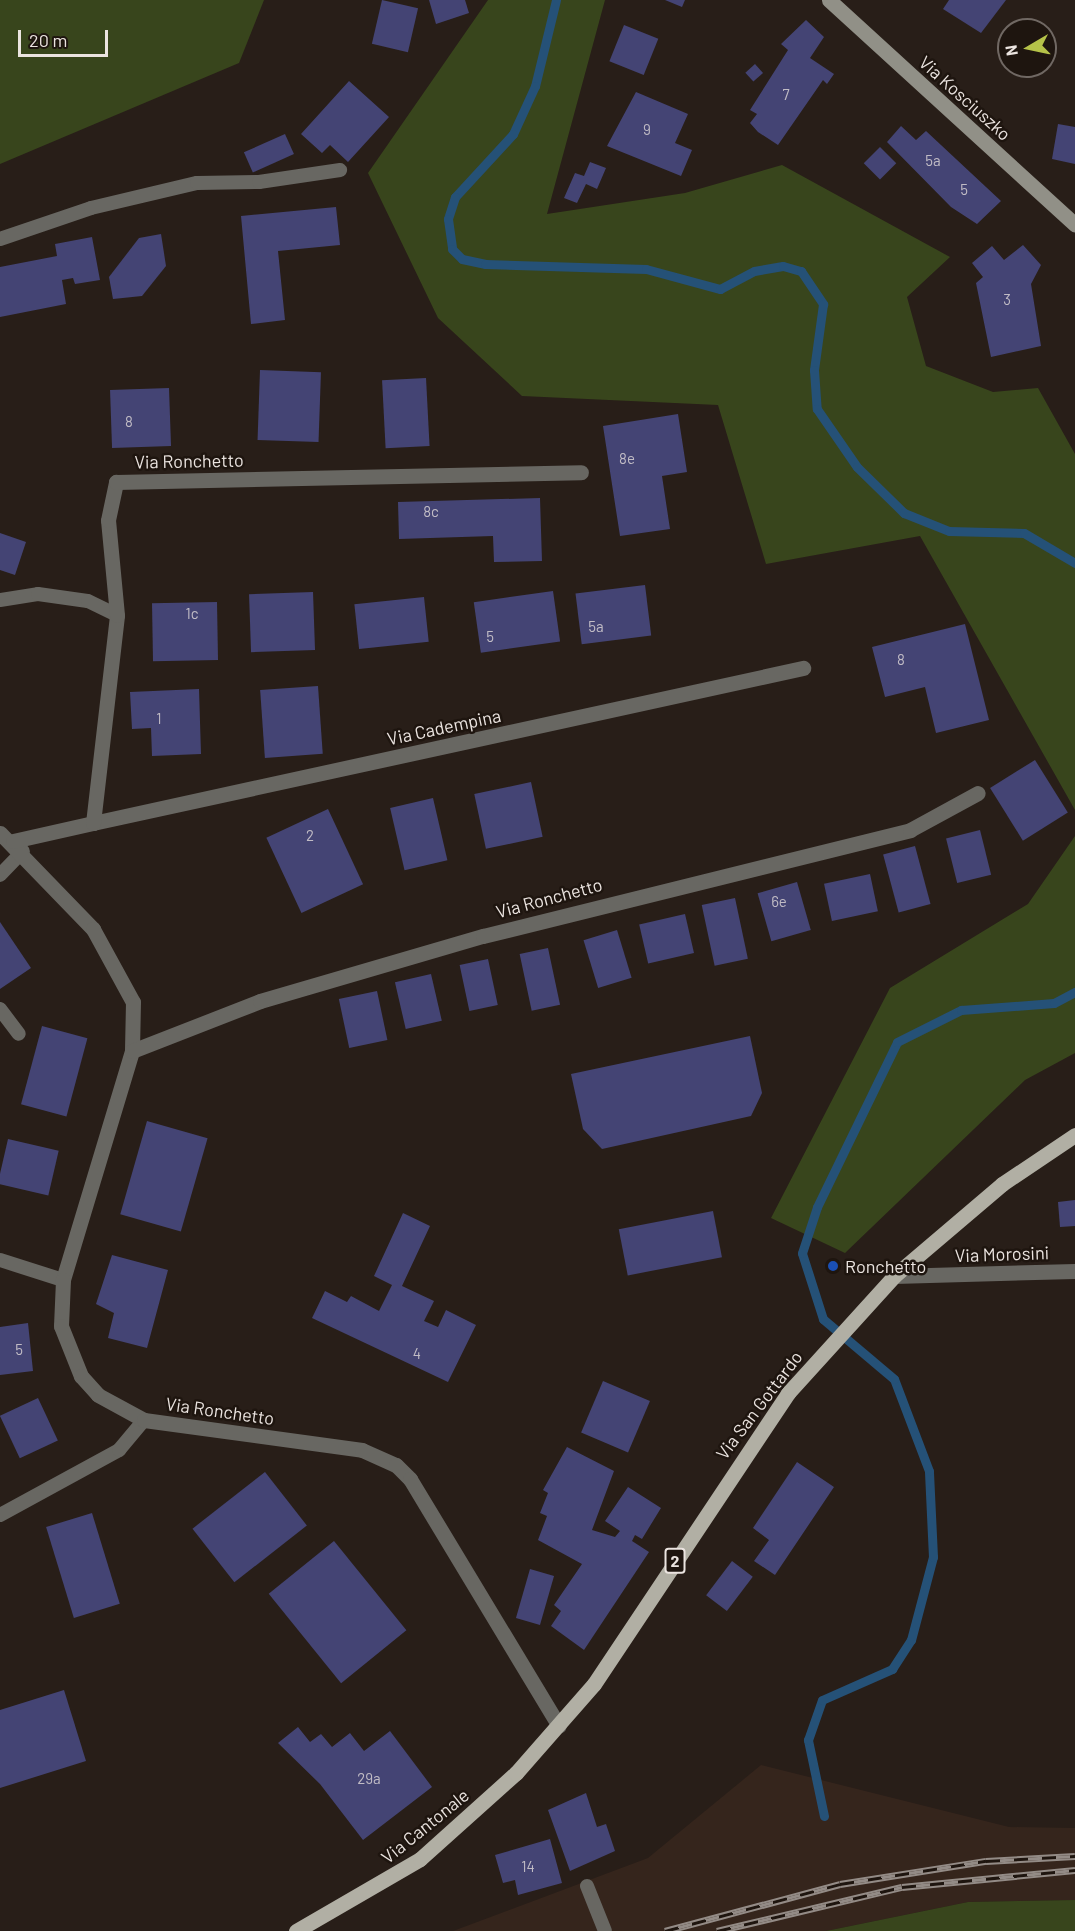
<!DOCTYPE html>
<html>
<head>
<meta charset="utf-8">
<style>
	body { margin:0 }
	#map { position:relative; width:1075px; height:1931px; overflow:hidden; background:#281e18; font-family:Barlow,sans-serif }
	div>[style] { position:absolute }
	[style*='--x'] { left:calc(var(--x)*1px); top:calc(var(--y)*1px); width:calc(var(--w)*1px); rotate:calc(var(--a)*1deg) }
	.built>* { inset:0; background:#35251c }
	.green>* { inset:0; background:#38451c }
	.stream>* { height:9px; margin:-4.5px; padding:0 4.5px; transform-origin:4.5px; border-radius:4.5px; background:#255177 }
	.building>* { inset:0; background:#444474; transform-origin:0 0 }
	.lane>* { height:14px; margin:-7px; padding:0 7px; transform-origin:7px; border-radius:7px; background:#686762 }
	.street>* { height:15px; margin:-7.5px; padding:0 7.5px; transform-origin:7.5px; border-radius:7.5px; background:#686762 }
	.secondary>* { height:15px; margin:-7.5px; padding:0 7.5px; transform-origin:7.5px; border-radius:7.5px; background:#919087 }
	.primary>* { height:15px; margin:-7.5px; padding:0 7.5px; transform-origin:7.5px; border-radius:7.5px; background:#b1afa4 }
	.rail>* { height:7px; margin-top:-3.5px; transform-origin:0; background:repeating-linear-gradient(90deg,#1e150f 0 14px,#938b86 0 28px); box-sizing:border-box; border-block:2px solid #938b86 }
	.dots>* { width:16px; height:16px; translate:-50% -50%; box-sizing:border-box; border:3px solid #1e150f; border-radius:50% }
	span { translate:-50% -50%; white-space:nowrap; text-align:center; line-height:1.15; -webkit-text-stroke:5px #1e150f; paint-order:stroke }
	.number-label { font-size:15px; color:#c1bcc5 }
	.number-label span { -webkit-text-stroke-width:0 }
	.shield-label span { padding:2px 4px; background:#1e150f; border:2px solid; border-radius:4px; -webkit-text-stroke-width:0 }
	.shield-label { font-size:16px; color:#ebe4e0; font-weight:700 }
	.street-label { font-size:18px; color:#ebe4e0 }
	.poi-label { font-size:18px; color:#ebe4e0 }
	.left { translate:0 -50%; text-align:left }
	.north { position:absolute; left:997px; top:18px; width:60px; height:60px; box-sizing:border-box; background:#1e150f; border:2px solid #706863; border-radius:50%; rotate:261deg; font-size:16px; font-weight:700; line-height:24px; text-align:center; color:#ebe4e0 }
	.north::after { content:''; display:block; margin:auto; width:21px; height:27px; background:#b5c249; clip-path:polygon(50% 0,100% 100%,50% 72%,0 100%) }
	.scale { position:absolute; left:18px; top:30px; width:90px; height:27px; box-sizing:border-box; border:3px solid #ebe4e0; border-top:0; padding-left:8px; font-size:18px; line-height:21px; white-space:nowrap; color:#ebe4e0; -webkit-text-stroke:4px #1e150f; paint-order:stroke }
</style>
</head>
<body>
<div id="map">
	<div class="built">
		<i style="clip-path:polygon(761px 1765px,1009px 1827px,1075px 1828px,1075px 1900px,968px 1902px,826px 1931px,453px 1931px,648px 1858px)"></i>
	</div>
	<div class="green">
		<i style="clip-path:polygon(0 0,264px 0,239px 63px,0 164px)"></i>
		<i style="clip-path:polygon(488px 0,605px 0,547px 214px,685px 193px,782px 165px,950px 257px,907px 297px,926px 366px,993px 392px,1038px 388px,1075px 454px,1075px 810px,920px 536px,766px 564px,718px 405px,522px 396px,438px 318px,368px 173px)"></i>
		<i style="clip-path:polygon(1075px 836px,1075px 1053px,1025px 1080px,845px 1253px,771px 1218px,890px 988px,1028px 904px)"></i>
		<i style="clip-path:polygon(1075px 1900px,1075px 1931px,826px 1931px,968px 1902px)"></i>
	</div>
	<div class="stream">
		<i style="--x:556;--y:0;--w:89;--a:103.7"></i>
		<i style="--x:535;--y:86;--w:53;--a:114.6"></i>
		<i style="--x:513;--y:134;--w:86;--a:132.6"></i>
		<i style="--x:455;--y:197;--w:23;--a:108"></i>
		<i style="--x:448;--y:219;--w:30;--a:82"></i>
		<i style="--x:452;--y:249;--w:14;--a:45"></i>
		<i style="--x:462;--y:259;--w:24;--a:12"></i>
		<i style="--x:485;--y:264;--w:161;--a:1.8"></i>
		<i style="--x:646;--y:269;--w:77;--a:15.1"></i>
		<i style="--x:720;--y:289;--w:38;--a:-28"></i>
		<i style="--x:754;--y:271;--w:29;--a:-10"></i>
		<i style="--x:783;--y:266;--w:19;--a:16"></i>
		<i style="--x:801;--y:271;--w:40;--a:56"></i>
		<i style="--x:823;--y:304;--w:67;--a:97.8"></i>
		<i style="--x:814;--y:370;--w:39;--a:86"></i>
		<i style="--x:817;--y:409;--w:70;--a:55.4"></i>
		<i style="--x:857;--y:467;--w:66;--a:44.4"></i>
		<i style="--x:904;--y:513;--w:48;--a:21.8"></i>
		<i style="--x:949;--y:531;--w:75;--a:1.5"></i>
		<i style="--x:1024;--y:533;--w:59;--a:30.5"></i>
		<i style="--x:824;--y:1816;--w:78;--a:-101.9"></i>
		<i style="--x:808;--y:1740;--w:42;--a:-70.7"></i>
		<i style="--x:822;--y:1700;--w:77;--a:-23.9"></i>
		<i style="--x:892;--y:1669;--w:35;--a:-57"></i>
		<i style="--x:911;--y:1640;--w:86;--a:-75.2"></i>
		<i style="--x:933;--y:1557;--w:86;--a:-92.7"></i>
		<i style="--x:929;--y:1471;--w:98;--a:-110.8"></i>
		<i style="--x:894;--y:1379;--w:93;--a:-139.8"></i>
		<i style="--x:823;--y:1319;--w:69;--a:-107.7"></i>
		<i style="--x:802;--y:1253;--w:48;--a:-71.9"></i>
		<i style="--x:817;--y:1207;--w:183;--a:-64.1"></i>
		<i style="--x:897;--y:1042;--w:72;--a:-26.6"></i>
		<i style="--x:961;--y:1010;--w:93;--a:-4.3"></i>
		<i style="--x:1054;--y:1003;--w:24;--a:-28"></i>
	</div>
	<div class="building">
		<i style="left:382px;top:0;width:37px;height:45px;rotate:13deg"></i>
		<i style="clip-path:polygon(429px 0,465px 0,469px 13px,436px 24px)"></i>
		<i style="clip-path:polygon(665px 0,685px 0,682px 7px)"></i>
		<i style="clip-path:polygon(949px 0,1006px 0,981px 33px,943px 9px)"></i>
		<i style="clip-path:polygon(806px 20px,824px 37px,810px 58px,834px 74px,827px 84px,823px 80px,778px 145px,758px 132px,750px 123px,757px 114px,750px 110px,788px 50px,781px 44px)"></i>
		<i style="left:624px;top:25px;width:37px;height:39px;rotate:22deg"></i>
		<i style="left:755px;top:64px;width:12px;height:13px;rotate:48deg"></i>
		<i style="clip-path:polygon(349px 81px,389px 117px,348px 162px,330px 145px,322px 153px,301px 134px)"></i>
		<i style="clip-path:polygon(636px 92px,688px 114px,675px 143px,692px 150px,681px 176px,607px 146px)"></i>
		<i style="clip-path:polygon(1058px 124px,1075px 127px,1075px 164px,1052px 159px)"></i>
		<i style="clip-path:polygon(901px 126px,916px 140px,926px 131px,1001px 201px,977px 224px,951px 207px,887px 142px)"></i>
		<i style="left:285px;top:134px;width:22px;height:45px;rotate:66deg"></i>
		<i style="left:880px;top:147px;width:23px;height:23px;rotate:45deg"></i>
		<i style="clip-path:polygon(590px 162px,606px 168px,597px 189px,586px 184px,577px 203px,564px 198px,575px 173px,584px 176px)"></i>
		<i style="clip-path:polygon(336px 207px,340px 245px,278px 251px,285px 320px,251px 324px,241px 216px)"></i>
		<i style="clip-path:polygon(161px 234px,166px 266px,142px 296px,113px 299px,109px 277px,139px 238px)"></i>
		<i style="clip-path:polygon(92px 237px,100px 280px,75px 284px,73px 278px,62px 280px,66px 304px,0 317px,0 267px,57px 256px,55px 244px)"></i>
		<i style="clip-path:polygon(1023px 245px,1041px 265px,1031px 284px,1041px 346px,991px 357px,976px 283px,983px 277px,972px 263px,992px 246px,1004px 260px)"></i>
		<i style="left:260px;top:370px;width:61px;height:70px;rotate:2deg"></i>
		<i style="left:426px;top:378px;width:68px;height:44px;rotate:87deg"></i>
		<i style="left:169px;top:388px;width:58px;height:59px;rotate:88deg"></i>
		<i style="clip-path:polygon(678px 414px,687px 472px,662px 476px,670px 529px,620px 536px,603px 426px)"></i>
		<i style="clip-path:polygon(540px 498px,542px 561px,494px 562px,493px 536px,399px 539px,398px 502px)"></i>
		<i style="clip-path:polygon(0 533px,26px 542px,15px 575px,0 570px)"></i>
		<i style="left:645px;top:585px;width:51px;height:70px;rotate:83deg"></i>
		<i style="left:553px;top:591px;width:51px;height:80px;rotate:82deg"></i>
		<i style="left:313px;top:592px;width:58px;height:64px;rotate:88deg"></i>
		<i style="left:424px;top:597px;width:45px;height:70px;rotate:84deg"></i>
		<i style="left:217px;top:602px;width:58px;height:65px;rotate:89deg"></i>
		<i style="clip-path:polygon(965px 624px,989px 720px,936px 733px,925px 687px,885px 697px,872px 647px)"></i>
		<i style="left:318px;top:686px;width:68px;height:58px;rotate:86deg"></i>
		<i style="clip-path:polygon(199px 689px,201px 754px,152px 756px,151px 728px,132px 729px,130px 692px)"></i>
		<i style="left:1035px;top:760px;width:62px;height:53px;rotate:58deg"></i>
		<i style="left:531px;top:782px;width:56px;height:58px;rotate:78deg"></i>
		<i style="left:433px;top:798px;width:64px;height:44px;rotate:77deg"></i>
		<i style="left:328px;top:809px;width:83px;height:68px;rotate:65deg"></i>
		<i style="left:980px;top:830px;width:46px;height:35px;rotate:76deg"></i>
		<i style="left:915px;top:846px;width:60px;height:33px;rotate:75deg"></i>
		<i style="left:870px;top:874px;width:38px;height:47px;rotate:78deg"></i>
		<i style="left:797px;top:882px;width:50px;height:41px;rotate:74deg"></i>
		<i style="left:735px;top:898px;width:62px;height:34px;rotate:78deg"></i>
		<i style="left:685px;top:914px;width:40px;height:47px;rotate:77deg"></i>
		<i style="clip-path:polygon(0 922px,31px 968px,0 989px)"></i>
		<i style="left:617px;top:930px;width:50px;height:35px;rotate:73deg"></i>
		<i style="left:548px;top:948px;width:58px;height:29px;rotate:78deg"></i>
		<i style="left:488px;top:959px;width:47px;height:29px;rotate:78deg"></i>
		<i style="left:431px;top:974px;width:48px;height:37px;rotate:77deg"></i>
		<i style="left:377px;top:991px;width:50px;height:39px;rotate:78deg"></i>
		<i style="left:42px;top:1026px;width:47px;height:81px;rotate:15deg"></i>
		<i style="clip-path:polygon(750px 1036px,762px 1093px,751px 1116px,602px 1149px,583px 1129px,571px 1074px)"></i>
		<i style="left:147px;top:1121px;width:63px;height:97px;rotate:16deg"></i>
		<i style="left:8px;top:1139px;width:52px;height:46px;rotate:13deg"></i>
		<i style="clip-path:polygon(1075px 1200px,1075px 1226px,1060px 1227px,1058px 1202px)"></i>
		<i style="left:713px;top:1211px;width:47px;height:96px;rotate:79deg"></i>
		<i style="clip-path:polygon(403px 1213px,430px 1226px,402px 1286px,434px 1301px,424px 1321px,438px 1327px,446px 1310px,476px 1325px,448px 1382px,312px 1318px,325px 1291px,347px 1302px,351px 1296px,379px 1311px,392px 1285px,374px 1276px)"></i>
		<i style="clip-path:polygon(112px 1255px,168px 1270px,147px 1348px,108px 1338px,114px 1313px,96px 1304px)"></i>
		<i style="clip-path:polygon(28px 1323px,33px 1371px,0 1375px,0 1327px)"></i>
		<i style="left:603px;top:1381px;width:51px;height:56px;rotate:23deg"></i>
		<i style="left:38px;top:1398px;width:47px;height:42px;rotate:65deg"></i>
		<i style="clip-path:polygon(567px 1447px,614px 1471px,592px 1530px,615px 1537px,620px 1531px,605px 1521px,628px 1487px,661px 1508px,642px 1539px,635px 1535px,632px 1541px,649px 1552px,584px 1650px,551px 1626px,561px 1611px,554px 1605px,582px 1564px,538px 1540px,547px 1516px,540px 1513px,548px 1493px,543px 1490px)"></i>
		<i style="clip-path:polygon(797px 1462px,834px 1487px,775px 1575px,754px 1561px,769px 1540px,753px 1528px)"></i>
		<i style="left:265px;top:1472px;width:68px;height:92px;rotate:52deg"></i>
		<i style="left:92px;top:1513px;width:95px;height:48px;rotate:73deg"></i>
		<i style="left:334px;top:1541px;width:115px;height:84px;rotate:51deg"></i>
		<i style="left:732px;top:1561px;width:26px;height:43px;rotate:37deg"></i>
		<i style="left:530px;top:1569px;width:25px;height:51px;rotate:16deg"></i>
		<i style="clip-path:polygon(64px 1690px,86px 1761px,0 1788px,0 1710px)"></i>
		<i style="clip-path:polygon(298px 1727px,310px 1742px,321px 1734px,332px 1747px,350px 1733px,364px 1751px,390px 1731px,432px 1787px,363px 1840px,320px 1784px,278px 1743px)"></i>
		<i style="clip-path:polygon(586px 1793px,597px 1827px,606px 1824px,615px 1851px,570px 1871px,548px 1810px)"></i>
		<i style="clip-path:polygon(550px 1839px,562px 1883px,518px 1895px,515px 1880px,503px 1883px,495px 1855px)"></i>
	</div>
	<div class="lane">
		<i style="--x:0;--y:239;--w:96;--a:-18.8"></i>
		<i style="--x:91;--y:208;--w:109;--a:-13.3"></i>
		<i style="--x:197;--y:183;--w:62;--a:-0.9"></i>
		<i style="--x:259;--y:182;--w:82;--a:-8.4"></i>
		<i style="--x:0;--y:600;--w:38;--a:-9"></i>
		<i style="--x:38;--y:594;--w:50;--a:8"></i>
		<i style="--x:88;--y:601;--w:32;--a:26"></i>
		<i style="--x:0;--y:875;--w:33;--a:-46"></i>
		<i style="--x:0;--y:1009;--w:31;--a:53"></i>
		<i style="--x:0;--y:1260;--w:66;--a:17.6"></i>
		<i style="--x:0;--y:1515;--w:136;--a:-28.6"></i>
		<i style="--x:119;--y:1450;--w:39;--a:-50"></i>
		<i style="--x:587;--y:1886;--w:48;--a:68.2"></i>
	</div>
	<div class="street">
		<i style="--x:93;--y:823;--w:727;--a:-12.32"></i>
		<i style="--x:0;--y:833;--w:134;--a:45.9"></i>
		<i style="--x:93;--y:929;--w:83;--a:61.3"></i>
		<i style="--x:133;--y:1002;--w:49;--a:91.2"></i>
		<i style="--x:132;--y:1051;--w:239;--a:106.8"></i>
		<i style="--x:63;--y:1280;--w:46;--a:92.5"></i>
		<i style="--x:61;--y:1326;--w:54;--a:68.2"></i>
		<i style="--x:81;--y:1376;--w:25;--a:48"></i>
		<i style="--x:98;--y:1395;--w:52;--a:28.5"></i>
		<i style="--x:144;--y:1420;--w:220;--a:7.8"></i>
		<i style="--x:362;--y:1450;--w:37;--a:24"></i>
		<i style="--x:396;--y:1465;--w:20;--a:45"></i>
		<i style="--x:410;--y:1479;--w:288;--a:58.9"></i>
		<i style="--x:13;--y:841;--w:82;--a:-12.7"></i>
		<i style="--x:93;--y:823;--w:209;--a:-83.4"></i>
		<i style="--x:117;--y:615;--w:95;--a:-95.4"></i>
		<i style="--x:108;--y:520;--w:39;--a:-78"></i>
		<i style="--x:116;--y:482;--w:465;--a:-1.2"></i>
		<i style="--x:132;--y:1051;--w:137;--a:-21.3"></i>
		<i style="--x:260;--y:1001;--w:232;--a:-16.3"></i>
		<i style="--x:483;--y:936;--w:440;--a:-13.9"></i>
		<i style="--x:910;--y:830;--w:77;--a:-28.6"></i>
		<i style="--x:894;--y:1276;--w:181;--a:-1.6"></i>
	</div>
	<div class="secondary">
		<i style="--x:829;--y:0;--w:333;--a:42.4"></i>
	</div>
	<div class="primary">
		<i style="--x:296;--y:1931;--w:143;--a:-30.1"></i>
		<i style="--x:420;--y:1859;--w:129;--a:-41.9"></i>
		<i style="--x:516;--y:1773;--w:118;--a:-48.8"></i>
		<i style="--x:594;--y:1684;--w:350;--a:-56.3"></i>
		<i style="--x:788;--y:1393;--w:158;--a:-47.8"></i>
		<i style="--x:894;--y:1276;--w:142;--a:-40.4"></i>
		<i style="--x:1002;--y:1184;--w:88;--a:-33.9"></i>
	</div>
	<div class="rail">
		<i style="--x:665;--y:1931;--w:181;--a:-15"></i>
		<i style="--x:840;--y:1884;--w:148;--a:-9"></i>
		<i style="--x:986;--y:1861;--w:89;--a:-3.2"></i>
		<i style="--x:717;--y:1931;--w:190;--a:-13.4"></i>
		<i style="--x:902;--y:1887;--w:174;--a:-5.6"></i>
	</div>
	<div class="dots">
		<i style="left:833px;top:1266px;background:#1a4fb4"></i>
	</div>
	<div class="number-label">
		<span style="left:786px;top:95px">7</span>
		<span style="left:647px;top:130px">9</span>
		<span style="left:933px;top:161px">5a</span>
		<span style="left:964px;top:190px">5</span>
		<span style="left:1007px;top:300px">3</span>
		<span style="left:129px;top:422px">8</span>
		<span style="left:627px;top:459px">8e</span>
		<span style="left:431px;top:512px">8c</span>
		<span style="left:192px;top:614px">1c</span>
		<span style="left:596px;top:627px">5a</span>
		<span style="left:490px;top:637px">5</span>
		<span style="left:901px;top:660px">8</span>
		<span style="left:159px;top:719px">1</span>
		<span style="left:310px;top:836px">2</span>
		<span style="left:779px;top:902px">6e</span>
		<span style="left:19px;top:1350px">5</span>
		<span style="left:417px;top:1354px">4</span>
		<span style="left:369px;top:1779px">29a</span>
		<span style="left:528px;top:1867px">14</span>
	</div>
	<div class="shield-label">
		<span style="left:675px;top:1561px">2</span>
	</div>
	<div class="street-label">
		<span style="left:965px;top:98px;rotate:42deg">Via Kosciuszko</span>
		<span style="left:189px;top:461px;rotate:-1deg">Via Ronchetto</span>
		<span style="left:444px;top:727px;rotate:-12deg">Via Cadempina</span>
		<span style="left:549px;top:898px;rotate:-15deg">Via Ronchetto</span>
		<span style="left:1002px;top:1254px;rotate:-2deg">Via Morosini</span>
		<span style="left:759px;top:1405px;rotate:-53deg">Via San Gottardo</span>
		<span style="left:220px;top:1411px;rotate:8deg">Via Ronchetto</span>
		<span style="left:425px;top:1826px;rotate:-39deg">Via Cantonale</span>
	</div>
	<div class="poi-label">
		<span class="left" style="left:845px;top:1266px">Ronchetto</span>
	</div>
	<div class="north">N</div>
	<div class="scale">20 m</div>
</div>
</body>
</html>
